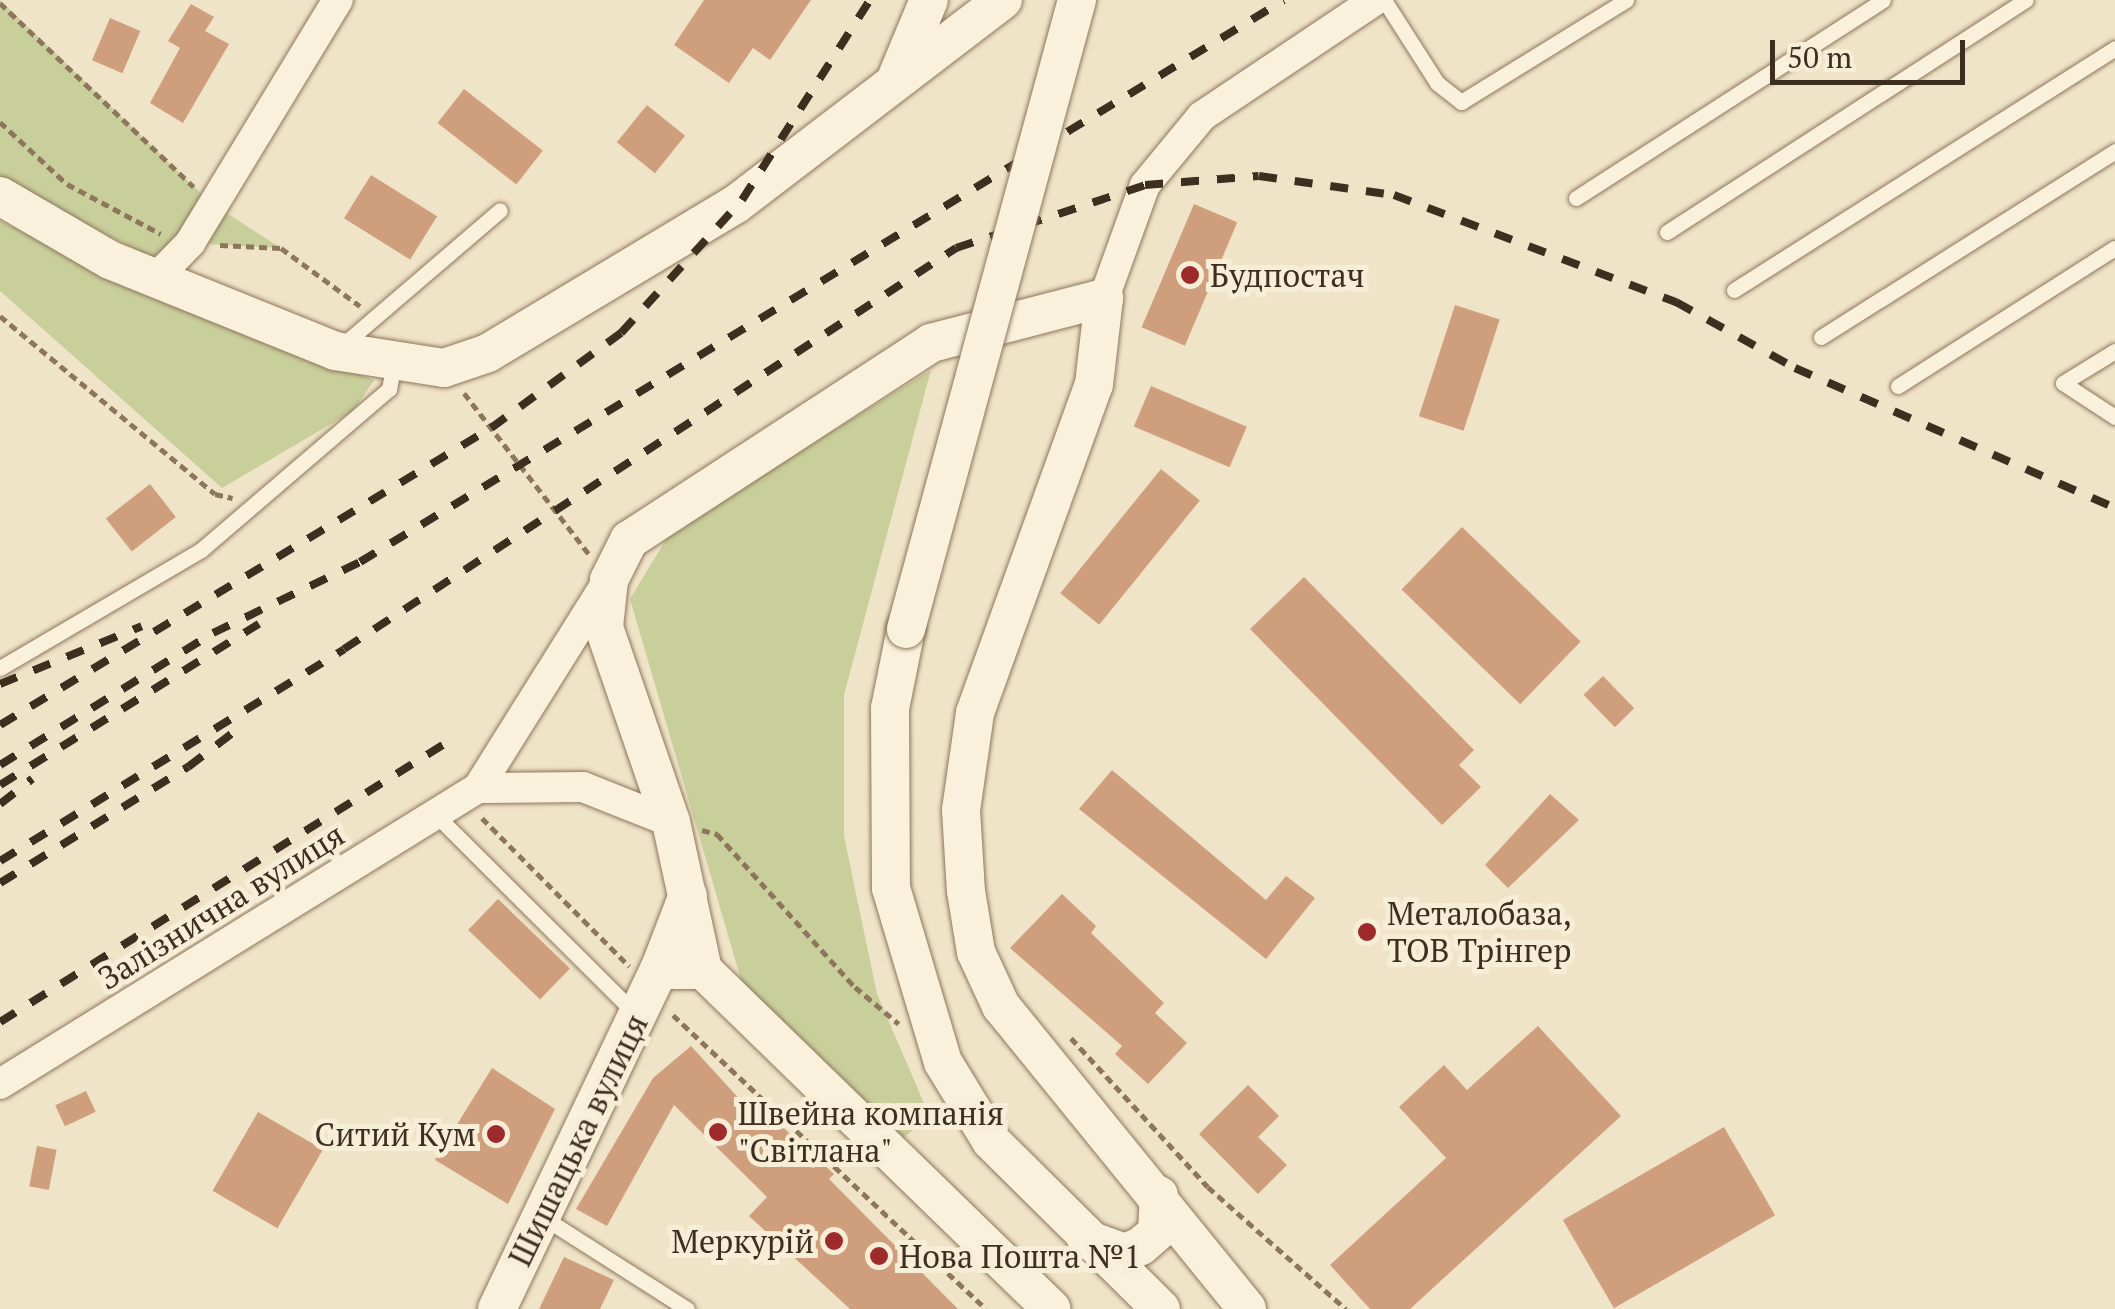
<!DOCTYPE html>
<html>
<head>
<meta charset="utf-8">
<style>
	body { margin:0 }
	#map { position:relative; width:2115px; height:1309px; overflow:hidden; background:#f0e4c8; font-family:"PT Serif",serif }
	div>[style] { position:absolute }
	[style*='--x'] { left:calc(var(--x)*1px); top:calc(var(--y)*1px); width:calc(var(--w)*1px); rotate:calc(var(--a)*1deg) }
	.green>* { inset:0; background:#c9cf9b }
	.building>* { inset:0; background:#cf9f7d; transform-origin:0 0 }
	.path>* { height:5px; margin-top:-2.5px; transform-origin:0; background:repeating-linear-gradient(90deg,#8d765c 0 8px,transparent 0 13px) }
	.roads { filter:drop-shadow(0 0 2px #8d765c) drop-shadow(0 0 2px #8d765c) }
	.service>* { height:15px; margin:-7.5px; padding:0 7.5px; transform-origin:7.5px; border-radius:7.5px; background:#faf1dc }
	.minor>* { height:30px; margin:-15px; padding:0 15px; transform-origin:15px; border-radius:15px; background:#faf1dc }
	.tertiary>* { height:38px; margin:-19px; padding:0 19px; transform-origin:19px; border-radius:19px; background:#faf1dc }
	.rail>* { height:8px; margin-top:-4px; transform-origin:0; background:repeating-linear-gradient(90deg,#3d2e20 0 18px,transparent 0 36px) }
	.bridges { filter:drop-shadow(0 0 2px #8d765c) drop-shadow(0 0 2px #8d765c) }
	.tertiary-bridge>* { height:38px; margin:-19px; padding:0 19px; transform-origin:19px; border-radius:19px; background:#faf1dc }
	.dots>* { width:28px; height:28px; translate:-50% -50%; box-sizing:border-box; border:5px solid #f7eed8; border-radius:50% }
	span { translate:-50% -50%; white-space:nowrap; text-align:center; line-height:1.15; -webkit-text-stroke:10px #f7eed8; paint-order:stroke }
	.poi-label { font-size:32px; color:#3d2e20 }
	.left { translate:0 -50%; text-align:left }
	.right { translate:-100% -50%; text-align:right }
	.street-label { font-size:32px; color:#3d2e20 }
	.scale { position:absolute; left:1770px; top:40px; width:195px; height:45px; box-sizing:border-box; border:5px solid #3d2e20; border-top:0; padding-left:12px; font-size:30px; line-height:35px; white-space:nowrap; color:#3d2e20; -webkit-text-stroke:8px #f7eed8; paint-order:stroke }
</style>
</head>
<body>
<div id="map">
	<div class="green">
		<i style="clip-path:polygon(0 0,211px 203px,281px 248px,190px 243px,168px 266px,0 180px)"></i>
		<i style="clip-path:polygon(0 221px,153px 296px,374px 380px,353px 411px,222px 488px,0 291px)"></i>
		<i style="clip-path:polygon(931px 370px,844px 695px,844px 836px,877px 994px,930px 1117px,903px 1138px,744px 990px,630px 599px,671px 531px)"></i>
	</div>
	<div class="building">
		<i style="clip-path:polygon(704px 0,811px 0,770px 60px,753px 48px,729px 83px,674px 45px)"></i>
		<i style="clip-path:polygon(191px 4px,214px 17px,205px 31px,229px 44px,183px 123px,150px 103px,180px 48px,168px 41px)"></i>
		<i style="left:110px;top:18px;width:33px;height:46px;rotate:23deg"></i>
		<i style="left:464px;top:89px;width:100px;height:43px;rotate:38deg"></i>
		<i style="left:647px;top:105px;width:49px;height:48px;rotate:39deg"></i>
		<i style="left:371px;top:175px;width:78px;height:51px;rotate:32deg"></i>
		<i style="left:1194px;top:204px;width:47px;height:134px;rotate:23deg"></i>
		<i style="left:1455px;top:305px;width:47px;height:117px;rotate:18deg"></i>
		<i style="left:1151px;top:386px;width:104px;height:44px;rotate:23deg"></i>
		<i style="left:1161px;top:469px;width:50px;height:160px;rotate:39deg"></i>
		<i style="left:150px;top:484px;width:42px;height:56px;rotate:52deg"></i>
		<i style="left:1462px;top:527px;width:165px;height:87px;rotate:44deg"></i>
		<i style="clip-path:polygon(1304px 577px,1474px 750px,1459px 765px,1481px 787px,1442px 825px,1250px 629px)"></i>
		<i style="left:1603px;top:676px;width:45px;height:27px;rotate:46deg"></i>
		<i style="clip-path:polygon(1112px 770px,1266px 900px,1286px 876px,1315px 898px,1266px 959px,1079px 809px)"></i>
		<i style="clip-path:polygon(1550px 794px,1579px 820px,1508px 888px,1485px 865px)"></i>
		<i style="clip-path:polygon(1062px 894px,1096px 926px,1091px 933px,1164px 1003px,1155px 1013px,1187px 1043px,1148px 1084px,1115px 1054px,1122px 1046px,1010px 948px)"></i>
		<i style="left:498px;top:899px;width:100px;height:43px;rotate:44deg"></i>
		<i style="clip-path:polygon(1538px 1026px,1621px 1116px,1410px 1309px,1370px 1309px,1330px 1265px,1446px 1158px,1399px 1107px,1444px 1065px,1467px 1090px)"></i>
		<i style="clip-path:polygon(691px 1046px,754px 1115px,761px 1107px,834px 1174px,829px 1179px,958px 1309px,850px 1309px,749px 1216px,767px 1197px,674px 1105px,607px 1226px,576px 1209px,653px 1078px)"></i>
		<i style="clip-path:polygon(492px 1068px,555px 1109px,508px 1204px,435px 1160px)"></i>
		<i style="clip-path:polygon(1248px 1085px,1279px 1116px,1258px 1137px,1287px 1165px,1258px 1194px,1199px 1134px)"></i>
		<i style="left:86px;top:1091px;width:23px;height:34px;rotate:65deg"></i>
		<i style="left:258px;top:1112px;width:75px;height:91px;rotate:30deg"></i>
		<i style="left:1724px;top:1127px;width:102px;height:186px;rotate:60deg"></i>
		<i style="left:37px;top:1146px;width:20px;height:41px;rotate:11deg"></i>
		<i style="clip-path:polygon(564px 1257px,614px 1280px,600px 1309px,539px 1309px)"></i>
	</div>
	<div class="path">
		<i style="--x:0;--y:3;--w:267;--a:43.5"></i>
		<i style="--x:0;--y:122;--w:91;--a:42.8"></i>
		<i style="--x:67;--y:184;--w:106;--a:28"></i>
		<i style="--x:220;--y:245;--w:61;--a:2.8"></i>
		<i style="--x:281;--y:248;--w:98;--a:36.3"></i>
		<i style="--x:0;--y:316;--w:279;--a:39.6"></i>
		<i style="--x:215;--y:494;--w:18;--a:13"></i>
		<i style="--x:464;--y:393;--w:204;--a:52.2"></i>
		<i style="--x:482;--y:818;--w:209;--a:45.2"></i>
		<i style="--x:702;--y:830;--w:16;--a:15"></i>
		<i style="--x:717;--y:834;--w:206;--a:48"></i>
		<i style="--x:855;--y:987;--w:57;--a:40.1"></i>
		<i style="--x:673;--y:1015;--w:429;--a:43.2"></i>
		<i style="--x:1071;--y:1038;--w:202;--a:47.4"></i>
		<i style="--x:1208;--y:1187;--w:184;--a:41.5"></i>
	</div>
	<div class="roads">
		<div class="service">
			<i style="--x:1384;--y:0;--w:98;--a:57.4"></i>
			<i style="--x:1437;--y:83;--w:31;--a:38"></i>
			<i style="--x:1461;--y:102;--w:194;--a:-31.7"></i>
			<i style="--x:1576;--y:198;--w:365;--a:-32.8"></i>
			<i style="--x:1667;--y:232;--w:427;--a:-32.9"></i>
			<i style="--x:1734;--y:290;--w:451;--a:-32.4"></i>
			<i style="--x:1821;--y:337;--w:348;--a:-32.3"></i>
			<i style="--x:338;--y:349;--w:213;--a:-40.6"></i>
			<i style="--x:2115;--y:351;--w:61;--a:148.4"></i>
			<i style="--x:2063;--y:383;--w:62;--a:33.2"></i>
			<i style="--x:1898;--y:386;--w:257;--a:-32.5"></i>
			<i style="--x:0;--y:668;--w:233;--a:-30.4"></i>
			<i style="--x:201;--y:550;--w:248;--a:-40.6"></i>
			<i style="--x:389;--y:389;--w:25;--a:-79"></i>
			<i style="--x:435;--y:814;--w:282;--a:44.9"></i>
			<i style="--x:541;--y:1216;--w:173;--a:32.5"></i>
		</div>
		<div class="minor">
			<i style="--x:156;--y:278;--w:49;--a:-45.8"></i>
			<i style="--x:190;--y:243;--w:285;--a:-58.7"></i>
			<i style="--x:1104;--y:298;--w:120;--a:-70.1"></i>
			<i style="--x:1145;--y:185;--w:89;--a:-50.4"></i>
			<i style="--x:1202;--y:116;--w:208;--a:-33.8"></i>
			<i style="--x:478;--y:788;--w:105;--a:-0.5"></i>
			<i style="--x:583;--y:787;--w:95;--a:21.7"></i>
			<i style="--x:0;--y:1084;--w:562;--a:-31.77"></i>
			<i style="--x:478;--y:788;--w:244;--a:-57.9"></i>
		</div>
		<div class="tertiary">
			<i style="--x:898;--y:74;--w:80;--a:-67.3"></i>
			<i style="--x:0;--y:196;--w:127;--a:30.2"></i>
			<i style="--x:110;--y:260;--w:243;--a:22"></i>
			<i style="--x:335;--y:351;--w:110;--a:8.9"></i>
			<i style="--x:444;--y:368;--w:46;--a:-18.8"></i>
			<i style="--x:488;--y:353;--w:289;--a:-31"></i>
			<i style="--x:736;--y:204;--w:336;--a:-37.4"></i>
			<i style="--x:906;--y:629;--w:81;--a:101.4"></i>
			<i style="--x:890;--y:708;--w:180;--a:89.7"></i>
			<i style="--x:891;--y:888;--w:182;--a:73.4"></i>
			<i style="--x:943;--y:1062;--w:92;--a:58.7"></i>
			<i style="--x:991;--y:1141;--w:239;--a:44.7"></i>
			<i style="--x:659;--y:970;--w:44;--a:0"></i>
			<i style="--x:703;--y:970;--w:486;--a:44.2"></i>
			<i style="--x:703;--y:970;--w:151;--a:-102.2"></i>
			<i style="--x:671;--y:822;--w:206;--a:-109"></i>
			<i style="--x:604;--y:627;--w:47;--a:-83.9"></i>
			<i style="--x:609;--y:580;--w:45;--a:-63.4"></i>
			<i style="--x:629;--y:540;--w:361;--a:-33.1"></i>
			<i style="--x:931;--y:343;--w:179;--a:-14.6"></i>
			<i style="--x:1104;--y:298;--w:87;--a:96.6"></i>
			<i style="--x:1094;--y:384;--w:350;--a:109.9"></i>
			<i style="--x:975;--y:713;--w:98;--a:98.2"></i>
			<i style="--x:961;--y:810;--w:81;--a:86.5"></i>
			<i style="--x:966;--y:891;--w:62;--a:80.7"></i>
			<i style="--x:976;--y:952;--w:60;--a:65.2"></i>
			<i style="--x:1001;--y:1006;--w:390;--a:50.9"></i>
			<i style="--x:1086;--y:1239;--w:41;--a:19.7"></i>
			<i style="--x:1125;--y:1253;--w:17;--a:-24"></i>
			<i style="--x:1141;--y:1246;--w:21;--a:-41"></i>
			<i style="--x:1157;--y:1232;--w:37;--a:-87"></i>
			<i style="--x:497;--y:1309;--w:376;--a:-64.5"></i>
			<i style="--x:659;--y:970;--w:80;--a:-68.9"></i>
		</div>
	</div>
	<div class="rail">
		<i style="--x:0;--y:684;--w:153;--a:-22.2"></i>
		<i style="--x:0;--y:725;--w:574;--a:-31.17"></i>
		<i style="--x:491;--y:428;--w:161;--a:-36.2"></i>
		<i style="--x:621;--y:333;--w:180;--a:-47.7"></i>
		<i style="--x:742;--y:200;--w:237;--a:-57.4"></i>
		<i style="--x:0;--y:765;--w:251;--a:-31.8"></i>
		<i style="--x:213;--y:633;--w:163;--a:-25.8"></i>
		<i style="--x:360;--y:562;--w:1081;--a:-31.31"></i>
		<i style="--x:0;--y:785;--w:305;--a:-31.9"></i>
		<i style="--x:0;--y:804;--w:41;--a:-38"></i>
		<i style="--x:0;--y:861;--w:404;--a:-31.6"></i>
		<i style="--x:344;--y:649;--w:732;--a:-33.23"></i>
		<i style="--x:956;--y:248;--w:199;--a:-18.4"></i>
		<i style="--x:1145;--y:185;--w:114;--a:-4.5"></i>
		<i style="--x:1259;--y:176;--w:136;--a:8"></i>
		<i style="--x:1394;--y:195;--w:302;--a:20.8"></i>
		<i style="--x:1676;--y:302;--w:136;--a:29"></i>
		<i style="--x:1795;--y:368;--w:349;--a:23.6"></i>
		<i style="--x:0;--y:883;--w:221;--a:-31.7"></i>
		<i style="--x:188;--y:767;--w:69;--a:-37.4"></i>
		<i style="--x:0;--y:1022;--w:539;--a:-32.04"></i>
	</div>
	<div class="bridges">
		<div class="tertiary-bridge">
			<i style="--x:906;--y:629;--w:652;--a:-74.79"></i>
		</div>
	</div>
	<div class="dots">
		<i style="left:1190px;top:275px;background:#9e2a2b"></i>
		<i style="left:1367px;top:932px;background:#9e2a2b"></i>
		<i style="left:718px;top:1132px;background:#9e2a2b"></i>
		<i style="left:496px;top:1134px;background:#9e2a2b"></i>
		<i style="left:834px;top:1241px;background:#9e2a2b"></i>
		<i style="left:879px;top:1256px;background:#9e2a2b"></i>
	</div>
	<div class="poi-label">
		<span class="left" style="left:1210px;top:275px">Будпостач</span>
		<span class="left" style="left:1387px;top:932px">Металобаза,<br>ТОВ Трінгер</span>
		<span class="left" style="left:738px;top:1132px">Швейна компанія<br>"Світлана"</span>
		<span class="right" style="left:476px;top:1134px">Ситий Кум</span>
		<span class="right" style="left:814px;top:1241px">Меркурій</span>
		<span class="left" style="left:899px;top:1256px">Нова Пошта №1</span>
	</div>
	<div class="street-label">
		<span style="left:221px;top:906px;rotate:-32deg">Залізнична вулиця</span>
		<span style="left:578px;top:1140px;rotate:-64deg">Шишацька вулиця</span>
	</div>
	<div class="scale">50 m</div>
</div>
</body>
</html>
